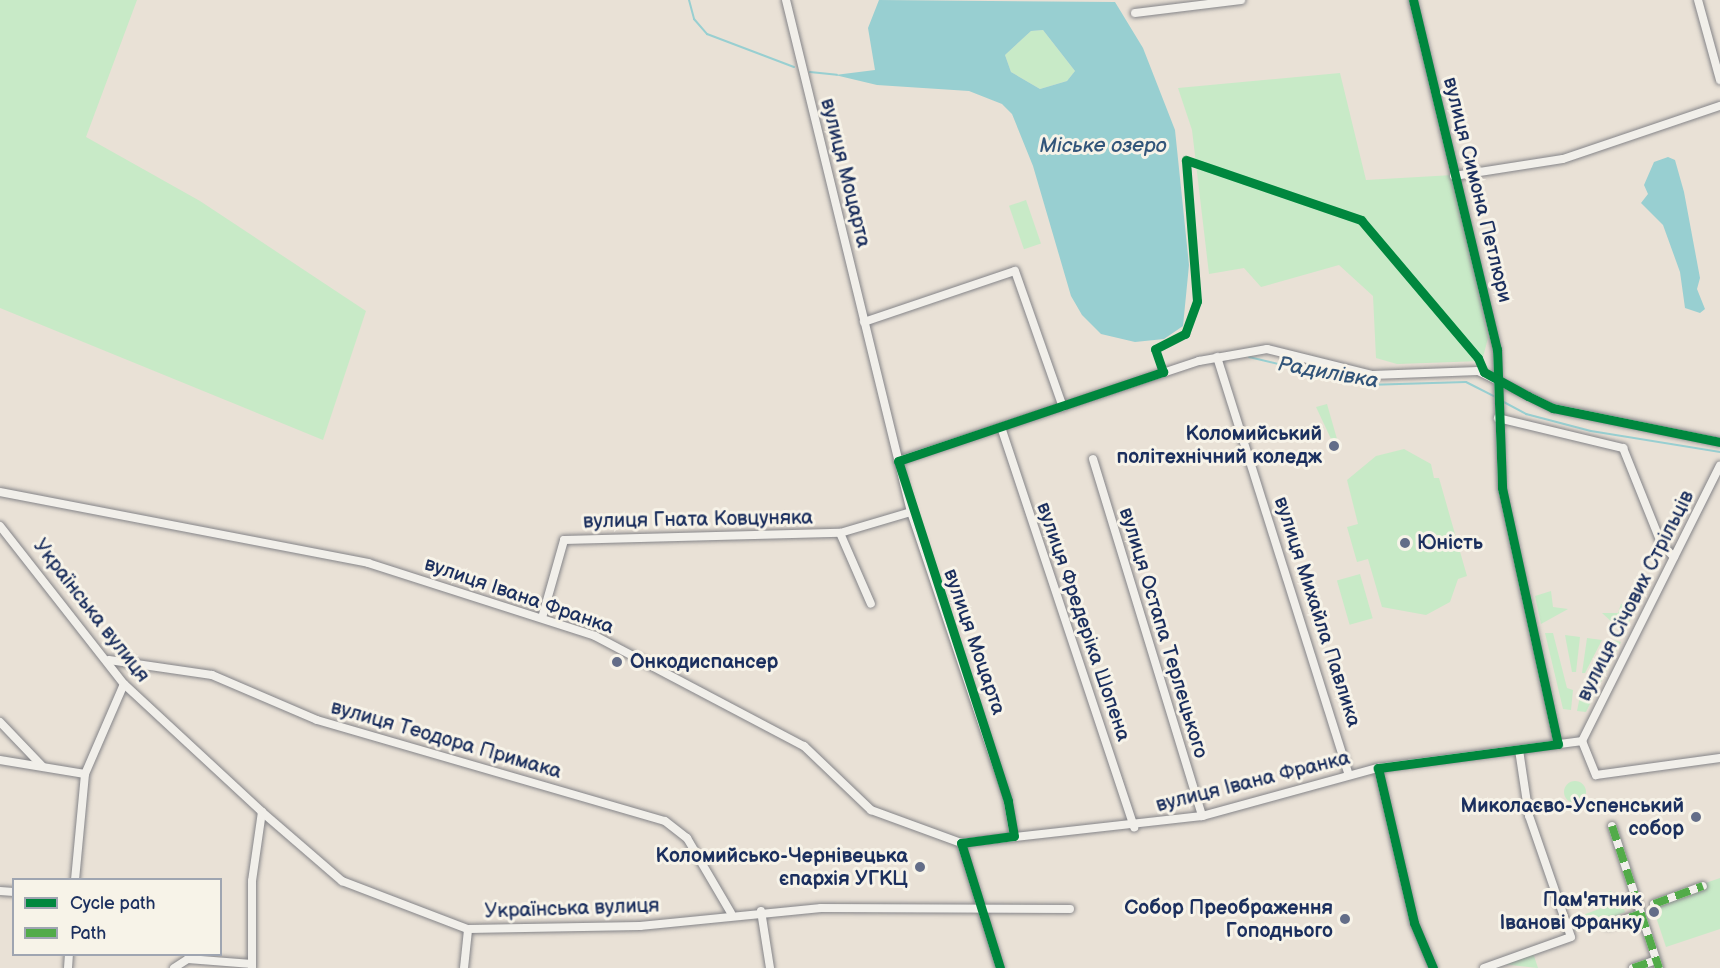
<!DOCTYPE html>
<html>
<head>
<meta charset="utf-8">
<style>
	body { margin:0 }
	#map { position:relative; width:1720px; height:968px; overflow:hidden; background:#e9e1d6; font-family:"Balsamiq Sans",sans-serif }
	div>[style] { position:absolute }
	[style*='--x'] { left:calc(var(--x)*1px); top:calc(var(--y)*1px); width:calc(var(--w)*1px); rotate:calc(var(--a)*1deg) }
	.green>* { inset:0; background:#c8eac7; transform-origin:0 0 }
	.round { border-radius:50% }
	.water>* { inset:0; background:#98cfd1 }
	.stream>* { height:2px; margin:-1px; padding:0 1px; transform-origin:1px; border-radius:1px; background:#98cfd1 }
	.roads { filter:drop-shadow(0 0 2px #848488) drop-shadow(0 0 2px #848488) }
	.minor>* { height:8px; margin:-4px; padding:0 4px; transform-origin:4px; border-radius:4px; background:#f1efea }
	.quiet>* { height:8px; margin-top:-4px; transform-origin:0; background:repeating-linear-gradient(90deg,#52ab49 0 15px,transparent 0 23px) }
	.cycleway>* { height:9px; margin:-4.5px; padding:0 4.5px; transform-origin:4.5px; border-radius:4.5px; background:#00873e }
	.dots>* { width:16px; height:16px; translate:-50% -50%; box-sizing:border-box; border:3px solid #f7f3e8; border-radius:50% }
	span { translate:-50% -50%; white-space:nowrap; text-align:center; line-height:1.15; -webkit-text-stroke:6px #f7f3e8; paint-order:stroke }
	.street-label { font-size:20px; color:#1b2f5e }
	.poi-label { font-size:20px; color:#1b2f5e; font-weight:700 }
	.right { translate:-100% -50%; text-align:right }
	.left { translate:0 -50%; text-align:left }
	.water-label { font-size:21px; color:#32557a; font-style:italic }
	.legend { position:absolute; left:12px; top:878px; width:210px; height:78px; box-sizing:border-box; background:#f7f3e8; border:2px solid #9fa5b1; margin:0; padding:8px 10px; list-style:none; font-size:18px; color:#1b2f5e }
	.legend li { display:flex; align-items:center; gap:12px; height:30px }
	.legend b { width:30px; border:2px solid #9fa5b1 }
</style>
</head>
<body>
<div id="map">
	<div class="green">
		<i style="clip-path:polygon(0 0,137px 0,86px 137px,200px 201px,366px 311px,323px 440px,0 308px)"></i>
		<i style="clip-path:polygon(1043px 30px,1075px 71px,1067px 81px,1040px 89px,1011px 72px,1005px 55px,1031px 31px)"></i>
		<i style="clip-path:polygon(1340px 73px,1366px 180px,1453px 175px,1488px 338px,1482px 361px,1397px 364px,1376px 358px,1373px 296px,1339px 265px,1261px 287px,1244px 268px,1209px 274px,1192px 130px,1178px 88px)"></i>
		<i style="left:1026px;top:200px;width:46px;height:18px;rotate:71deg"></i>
		<i style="clip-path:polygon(1327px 404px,1337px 439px,1332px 441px,1316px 407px)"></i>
		<i style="clip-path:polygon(1404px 449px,1431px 464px,1434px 478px,1439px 478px,1467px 576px,1458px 579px,1450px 602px,1426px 615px,1382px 607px,1368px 559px,1357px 562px,1347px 527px,1358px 524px,1347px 480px,1376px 456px)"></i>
		<i style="left:1360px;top:574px;width:46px;height:24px;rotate:74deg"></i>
		<i style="clip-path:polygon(1551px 591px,1553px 607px,1568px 609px,1541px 624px,1535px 596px)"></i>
		<i style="clip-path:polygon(1621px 604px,1635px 610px,1624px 633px,1602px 613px,1618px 613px)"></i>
		<i style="clip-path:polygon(1545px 633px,1553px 633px,1567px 688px,1573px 690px,1571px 710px,1563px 709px)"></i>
		<i style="clip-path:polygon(1565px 635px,1580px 637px,1576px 672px,1572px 672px)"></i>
		<i style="clip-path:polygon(1587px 638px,1602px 640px,1585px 673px,1582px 673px)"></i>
		<i style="clip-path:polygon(1613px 640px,1621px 642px,1586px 712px,1577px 711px,1581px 691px,1587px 692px)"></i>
		<i class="round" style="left:1564px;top:781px;width:22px;height:22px"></i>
		<i style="clip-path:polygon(1720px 878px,1720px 929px,1666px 947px,1651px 902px)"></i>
		<i style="left:1611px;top:891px;width:9px;height:28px;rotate:69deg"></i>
		<i style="left:1621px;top:901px;width:12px;height:53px;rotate:70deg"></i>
		<i style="clip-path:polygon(1533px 953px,1538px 968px,1502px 964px)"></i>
	</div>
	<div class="water">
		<i style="clip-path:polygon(evenodd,879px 0,1115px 2px,1143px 48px,1175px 130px,1189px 265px,1183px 326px,1164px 339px,1135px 342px,1101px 334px,1082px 315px,1071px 296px,1033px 166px,1012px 114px,1002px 104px,969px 91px,877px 85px,835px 75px,875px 70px,868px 28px,879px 0,1043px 30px,1075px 71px,1067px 81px,1040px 89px,1011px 72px,1005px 55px,1031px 31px,1043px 30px)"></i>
		<i style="clip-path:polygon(1668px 157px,1675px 160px,1684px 192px,1700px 278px,1697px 289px,1705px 309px,1700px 313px,1685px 308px,1680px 272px,1663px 225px,1641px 203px,1648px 194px,1644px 185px,1654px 162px)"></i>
	</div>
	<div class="stream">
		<i style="--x:689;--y:0;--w:20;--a:75"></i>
		<i style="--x:694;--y:19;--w:20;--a:49"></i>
		<i style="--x:707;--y:34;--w:93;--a:20.8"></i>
		<i style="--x:810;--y:72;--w:27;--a:6"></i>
		<i style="--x:1249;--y:357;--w:120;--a:13.5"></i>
		<i style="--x:1366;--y:385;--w:100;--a:-1.7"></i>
		<i style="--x:1466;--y:382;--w:34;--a:27"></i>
		<i style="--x:1500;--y:400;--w:30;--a:28"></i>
		<i style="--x:1526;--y:414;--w:67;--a:14.7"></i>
		<i style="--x:1591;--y:431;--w:131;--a:9.2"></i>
	</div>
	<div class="roads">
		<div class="minor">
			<i style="--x:786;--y:0;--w:527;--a:76.28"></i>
			<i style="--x:911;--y:512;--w:301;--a:71.4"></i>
			<i style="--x:1007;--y:797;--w:40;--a:80"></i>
			<i style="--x:1413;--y:0;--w:359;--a:76.5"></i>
			<i style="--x:1497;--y:349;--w:139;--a:87.9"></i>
			<i style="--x:1502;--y:488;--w:262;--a:77.7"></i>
			<i style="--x:1698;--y:0;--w:83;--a:74.6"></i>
			<i style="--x:1135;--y:13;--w:107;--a:-7"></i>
			<i style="--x:1454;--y:176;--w:110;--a:-8.9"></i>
			<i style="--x:1563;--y:159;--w:166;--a:-18.7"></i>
			<i style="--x:864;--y:322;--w:159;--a:-18.7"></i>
			<i style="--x:1015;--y:271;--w:144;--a:70.6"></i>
			<i style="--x:1217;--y:357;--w:438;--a:72.5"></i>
			<i style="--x:1498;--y:418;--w:129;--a:13.5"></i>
			<i style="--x:1623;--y:448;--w:105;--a:68.1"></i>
			<i style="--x:1662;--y:545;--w:17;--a:45"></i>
			<i style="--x:1001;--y:427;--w:422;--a:71.6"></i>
			<i style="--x:1093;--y:459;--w:373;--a:73"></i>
			<i style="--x:898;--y:461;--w:317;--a:-18.4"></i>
			<i style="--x:1199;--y:361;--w:69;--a:-10"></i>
			<i style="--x:1267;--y:349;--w:108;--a:13.9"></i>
			<i style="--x:1372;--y:375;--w:106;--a:-2.2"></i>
			<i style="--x:1478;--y:371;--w:84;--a:26.3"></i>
			<i style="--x:1553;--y:408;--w:170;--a:11.5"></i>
			<i style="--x:0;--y:492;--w:375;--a:10.9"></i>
			<i style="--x:368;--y:563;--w:238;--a:17.8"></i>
			<i style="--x:595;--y:636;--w:236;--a:27.8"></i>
			<i style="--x:804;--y:746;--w:93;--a:43.7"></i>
			<i style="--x:871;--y:810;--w:96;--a:20.1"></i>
			<i style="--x:961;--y:843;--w:243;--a:-6.4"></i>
			<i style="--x:1202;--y:816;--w:182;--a:-15.3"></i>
			<i style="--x:1378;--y:768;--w:206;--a:-7.5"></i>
			<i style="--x:0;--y:526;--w:201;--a:51.9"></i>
			<i style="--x:124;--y:684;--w:188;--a:42.8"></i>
			<i style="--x:262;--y:812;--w:106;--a:40.8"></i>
			<i style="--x:342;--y:881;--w:135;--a:20.9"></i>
			<i style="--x:468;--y:929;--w:172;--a:-1"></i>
			<i style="--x:640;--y:926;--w:182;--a:-5.7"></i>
			<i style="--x:821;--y:908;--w:249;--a:0.2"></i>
			<i style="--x:840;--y:533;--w:77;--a:66.4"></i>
			<i style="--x:542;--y:618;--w:81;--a:-74.2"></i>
			<i style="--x:564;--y:540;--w:276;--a:-1.5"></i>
			<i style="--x:840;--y:533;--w:74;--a:-16.5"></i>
			<i style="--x:109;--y:660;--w:104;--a:8.3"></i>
			<i style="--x:212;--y:675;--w:114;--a:23.2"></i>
			<i style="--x:317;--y:720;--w:362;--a:16.2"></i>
			<i style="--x:665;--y:821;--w:28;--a:38"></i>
			<i style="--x:687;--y:838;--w:87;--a:59.6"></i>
			<i style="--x:0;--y:722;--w:62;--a:46.3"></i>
			<i style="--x:1582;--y:741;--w:308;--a:-63.4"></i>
			<i style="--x:1582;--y:741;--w:37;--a:68"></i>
			<i style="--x:1596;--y:775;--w:125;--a:-7.8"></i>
			<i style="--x:0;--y:760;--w:86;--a:9.4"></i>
			<i style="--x:1378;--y:768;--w:159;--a:76.9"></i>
			<i style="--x:1414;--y:923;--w:49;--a:67.1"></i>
			<i style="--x:1612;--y:826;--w:150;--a:71.7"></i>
			<i style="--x:961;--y:843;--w:131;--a:72.7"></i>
			<i style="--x:75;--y:880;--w:106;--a:-84.6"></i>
			<i style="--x:85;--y:774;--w:98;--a:-66.6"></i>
			<i style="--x:0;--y:891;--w:14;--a:4"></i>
			<i style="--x:1654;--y:904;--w:52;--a:-20.2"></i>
			<i style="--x:761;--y:911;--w:58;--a:81"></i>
			<i style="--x:1608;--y:925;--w:34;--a:-19"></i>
			<i style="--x:68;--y:968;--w:14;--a:-86"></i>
			<i style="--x:174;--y:968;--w:17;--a:-33"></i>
			<i style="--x:188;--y:959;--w:64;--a:4.5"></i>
			<i style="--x:252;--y:968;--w:87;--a:-90"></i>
			<i style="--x:252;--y:881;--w:70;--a:-81.8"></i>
			<i style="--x:464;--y:968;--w:39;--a:-84"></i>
			<i style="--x:1484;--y:968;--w:92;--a:-19.6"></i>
			<i style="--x:1571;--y:937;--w:128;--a:-109.1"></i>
			<i style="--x:1529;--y:816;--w:67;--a:-98.6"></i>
			<i style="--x:1633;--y:968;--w:24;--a:-19"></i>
		</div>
	</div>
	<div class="quiet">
		<i style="--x:1612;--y:826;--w:150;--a:71.7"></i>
		<i style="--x:1654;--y:904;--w:52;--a:-20.2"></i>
		<i style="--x:1608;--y:925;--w:34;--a:-19"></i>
		<i style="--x:1633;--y:968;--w:24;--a:-19"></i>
	</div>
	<div class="cycleway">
		<i style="--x:1413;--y:0;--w:359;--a:76.5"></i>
		<i style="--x:1497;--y:349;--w:139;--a:87.9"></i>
		<i style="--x:1502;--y:488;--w:262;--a:77.7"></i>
		<i style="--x:1558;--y:744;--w:182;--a:172.4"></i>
		<i style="--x:1378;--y:768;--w:159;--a:76.9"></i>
		<i style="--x:1414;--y:923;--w:49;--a:67.1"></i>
		<i style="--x:1000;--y:968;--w:131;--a:-107.3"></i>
		<i style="--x:961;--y:843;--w:53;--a:-7.5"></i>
		<i style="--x:1014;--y:836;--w:36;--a:-100"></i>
		<i style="--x:1008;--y:801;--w:357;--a:-107.9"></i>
		<i style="--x:898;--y:461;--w:280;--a:-18.6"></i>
		<i style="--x:1163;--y:372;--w:24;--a:-109"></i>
		<i style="--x:1155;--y:349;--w:34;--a:-27"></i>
		<i style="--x:1185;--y:334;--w:35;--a:-70"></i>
		<i style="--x:1197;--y:301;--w:141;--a:-94.5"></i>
		<i style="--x:1186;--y:160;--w:185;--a:18.9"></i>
		<i style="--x:1361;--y:220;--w:181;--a:49.7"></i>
		<i style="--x:1478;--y:358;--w:15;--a:67"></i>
		<i style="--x:1484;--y:372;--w:50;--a:28.6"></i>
		<i style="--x:1528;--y:396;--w:28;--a:26"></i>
		<i style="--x:1553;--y:408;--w:170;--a:11.5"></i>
	</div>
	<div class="dots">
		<i style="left:1334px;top:446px;background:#636d88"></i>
		<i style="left:1405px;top:543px;background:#636d88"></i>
		<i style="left:617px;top:662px;background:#636d88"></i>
		<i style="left:1696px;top:817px;background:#636d88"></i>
		<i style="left:920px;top:867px;background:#636d88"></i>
		<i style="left:1654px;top:912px;background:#636d88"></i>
		<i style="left:1345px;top:919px;background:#636d88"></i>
	</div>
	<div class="street-label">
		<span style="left:845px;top:173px;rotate:76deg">вулиця Моцарта</span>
		<span style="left:1477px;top:190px;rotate:76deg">вулиця Симона Петлюри</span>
		<span style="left:698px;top:520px;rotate:-1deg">вулиця Гната Ковцуняка</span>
		<span style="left:519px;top:596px;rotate:19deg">вулиця Івана Франка</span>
		<span style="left:1636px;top:596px;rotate:-63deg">вулиця Січових Стрільців</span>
		<span style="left:91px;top:611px;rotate:52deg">Українська вулиця</span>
		<span style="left:1317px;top:612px;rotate:72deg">вулиця Михайла Павлика</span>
		<span style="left:1083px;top:622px;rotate:71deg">вулиця Фредеріка Шопена</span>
		<span style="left:1163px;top:633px;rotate:73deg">вулиця Остапа Терлецького</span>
		<span style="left:974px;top:642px;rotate:71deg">вулиця Моцарта</span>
		<span style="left:446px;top:740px;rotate:16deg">вулиця Теодора Примака</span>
		<span style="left:1253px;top:782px;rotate:-14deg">вулиця Івана Франка</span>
		<span style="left:572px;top:909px;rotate:-2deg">Українська вулиця</span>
	</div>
	<div class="poi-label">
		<span class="right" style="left:1322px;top:446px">Коломийський<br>політехнічний коледж</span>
		<span class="left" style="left:1417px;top:543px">Юність</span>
		<span class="left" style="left:630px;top:662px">Онкодиспансер</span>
		<span class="right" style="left:1684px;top:818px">Миколаєво-Успенський<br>собор</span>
		<span class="right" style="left:908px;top:868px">Коломийсько-Чернівецька<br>єпархія УГКЦ</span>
		<span class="right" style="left:1642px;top:912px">Пам'ятник<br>Іванові Франку</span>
		<span class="right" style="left:1333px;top:920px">Собор Преображення<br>Гоподнього</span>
	</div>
	<div class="water-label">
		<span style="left:1103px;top:146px">Міське озеро</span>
		<span style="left:1328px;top:373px;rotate:10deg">Радилівка</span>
	</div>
	<ul class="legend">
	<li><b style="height:8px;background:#00873e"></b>Cycle path</li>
	<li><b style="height:8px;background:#52ab49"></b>Path</li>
	</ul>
</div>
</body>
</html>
